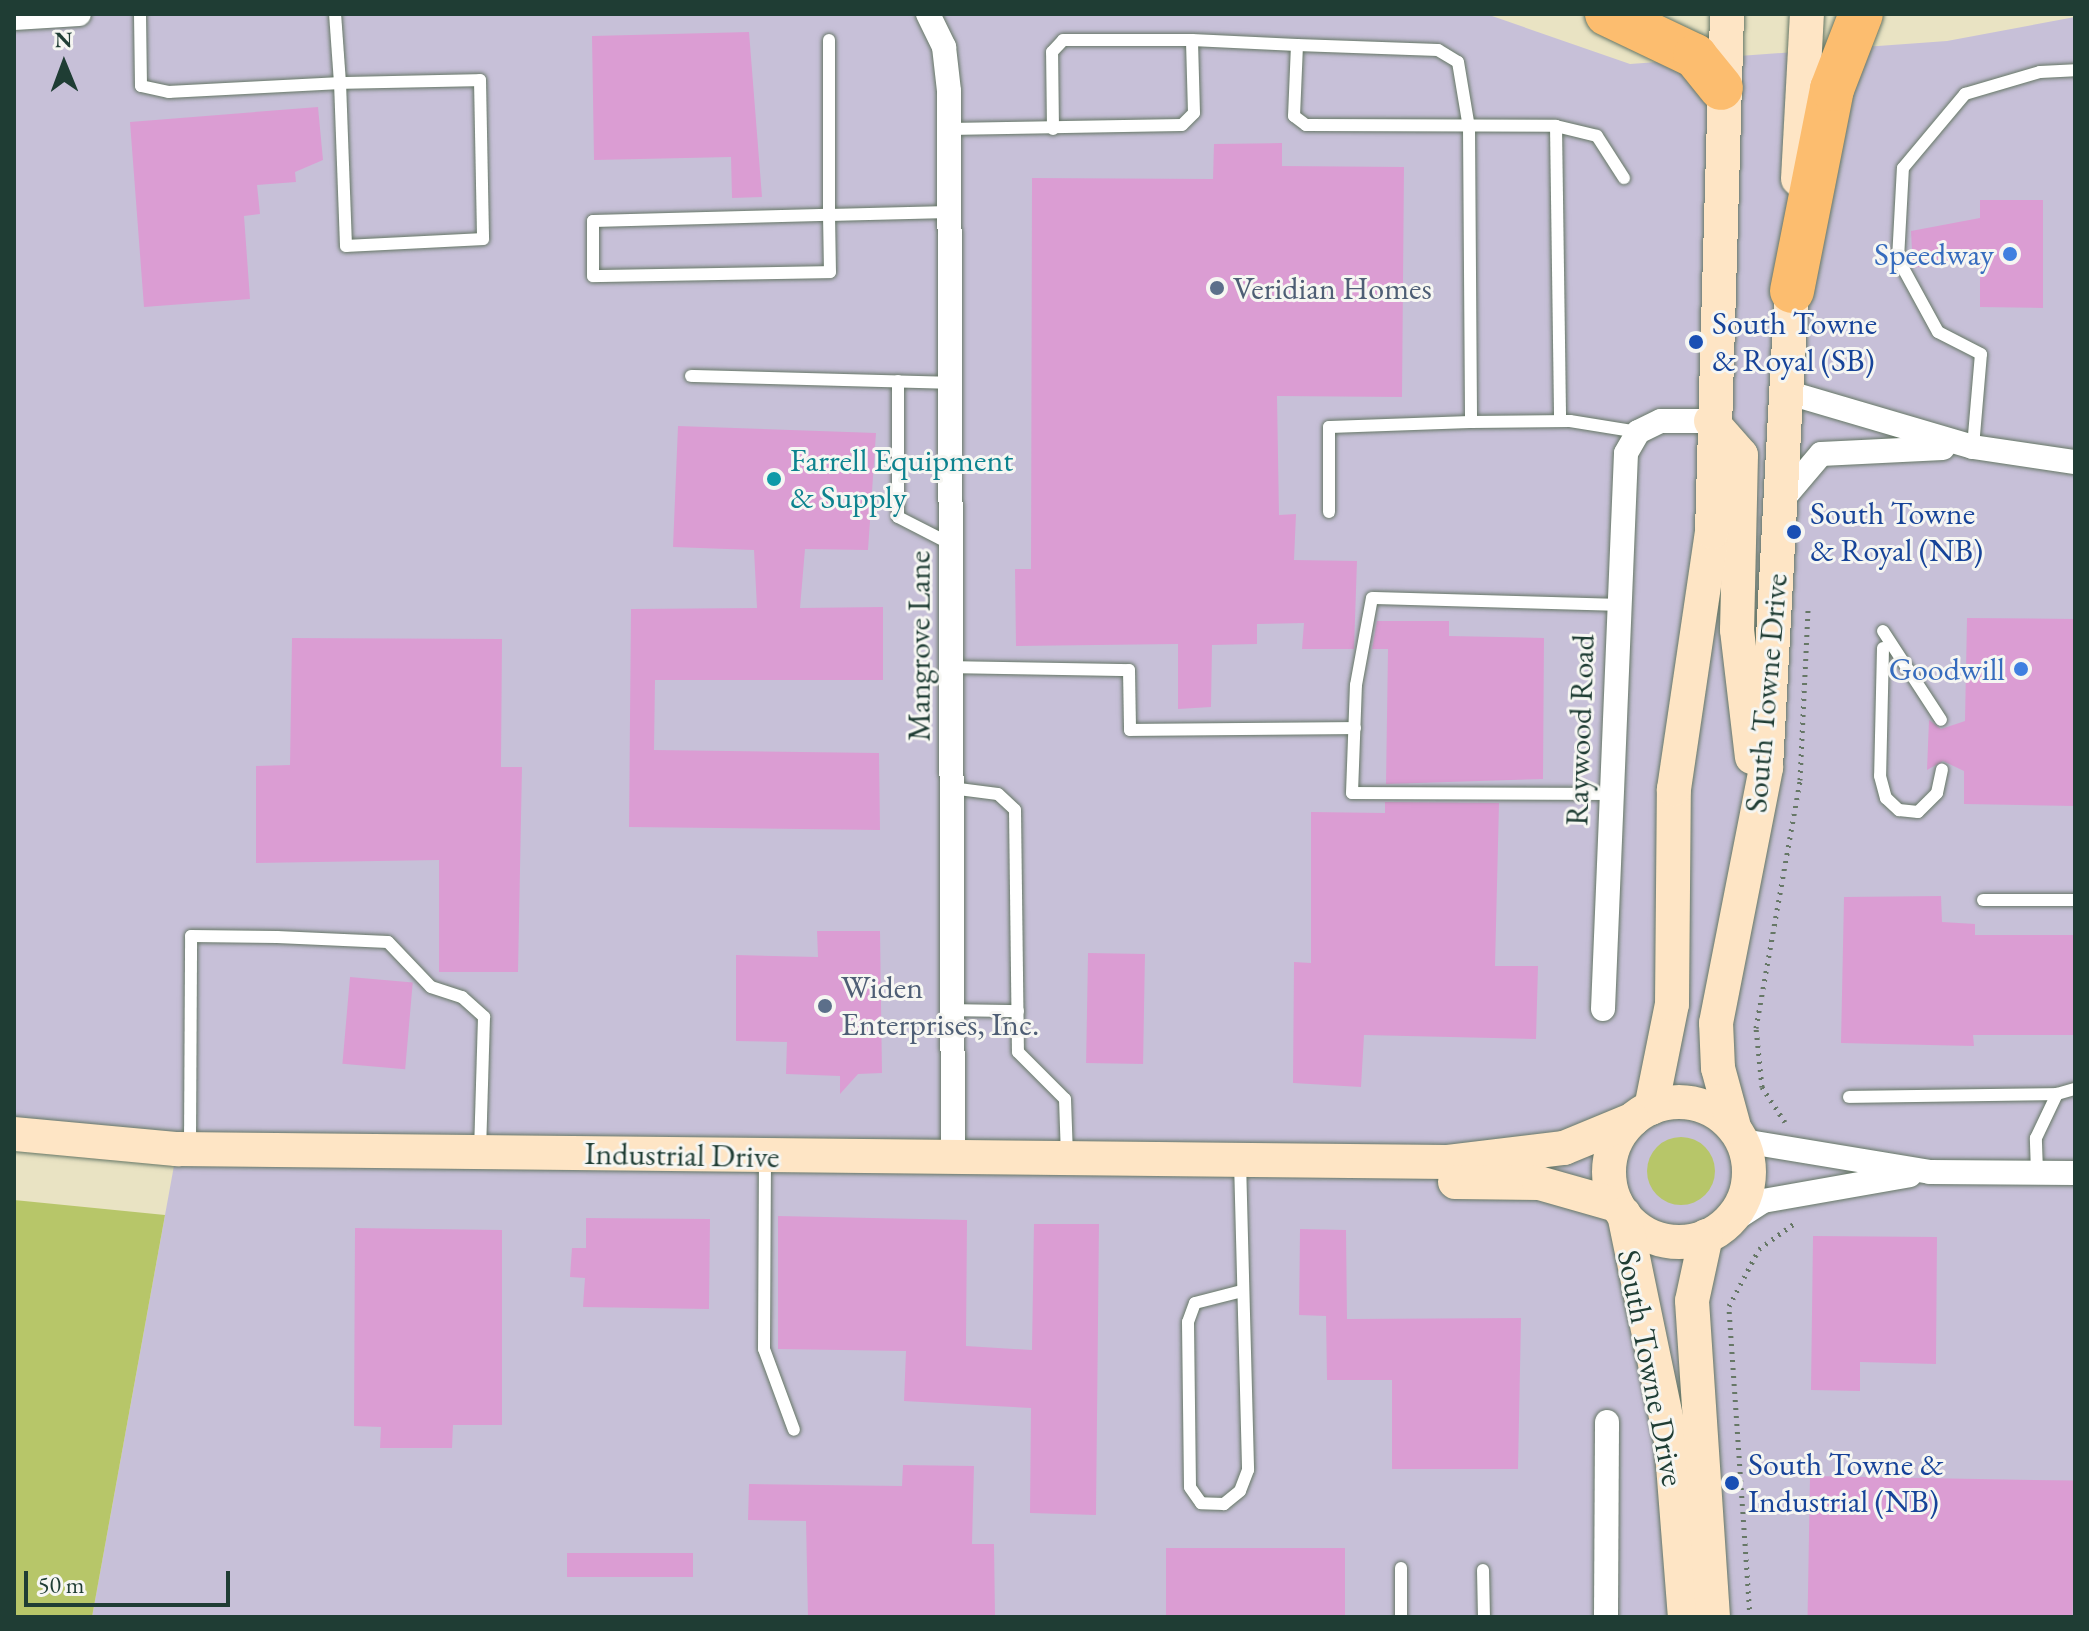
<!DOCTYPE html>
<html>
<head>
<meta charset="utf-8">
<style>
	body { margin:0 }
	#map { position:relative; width:2089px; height:1631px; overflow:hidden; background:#e9e3c3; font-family:"EB Garamond",serif }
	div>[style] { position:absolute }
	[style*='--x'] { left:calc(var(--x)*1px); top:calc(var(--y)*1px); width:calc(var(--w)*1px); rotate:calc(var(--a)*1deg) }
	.industrial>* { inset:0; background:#c7c0d8 }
	.green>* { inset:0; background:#b7c669 }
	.round { border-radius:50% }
	.building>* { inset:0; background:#db9dd3; transform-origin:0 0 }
	.path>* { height:5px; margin-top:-2.5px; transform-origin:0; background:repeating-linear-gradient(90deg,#676 0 2px,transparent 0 8px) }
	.roads { filter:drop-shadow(0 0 2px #676) drop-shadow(0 0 2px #676) }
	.lane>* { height:12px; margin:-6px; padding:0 6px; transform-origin:6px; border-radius:6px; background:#fff }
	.street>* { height:24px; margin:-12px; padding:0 12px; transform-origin:12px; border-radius:12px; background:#fff }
	.secondary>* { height:34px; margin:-17px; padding:0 17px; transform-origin:17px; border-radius:17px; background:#fee5c5 }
	.secondary>.ring { margin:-17px; padding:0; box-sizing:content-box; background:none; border:34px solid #fee5c5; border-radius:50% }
	.highway>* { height:44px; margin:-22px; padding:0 22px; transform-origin:22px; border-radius:22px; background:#fcbd6f }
	.dots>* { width:22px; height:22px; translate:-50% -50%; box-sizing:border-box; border:4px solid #f6f6f2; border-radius:50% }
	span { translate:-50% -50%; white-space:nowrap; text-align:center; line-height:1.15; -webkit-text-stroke:6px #f6f6f2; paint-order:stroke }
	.shop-label { font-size:32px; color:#366cbe }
	.right { translate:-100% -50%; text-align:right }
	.service-label { font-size:32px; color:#4e5e75 }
	.left { translate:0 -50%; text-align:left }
	.transit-label { font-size:32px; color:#164399 }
	.culture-label { font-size:32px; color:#0d838f }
	.street-label { font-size:32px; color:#1f3d34 }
	.frame { position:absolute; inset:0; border:16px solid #1f3d34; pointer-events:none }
	.north { position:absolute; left:24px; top:24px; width:80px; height:80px; -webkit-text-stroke:6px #f6f6f2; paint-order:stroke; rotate:359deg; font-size:22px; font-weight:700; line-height:32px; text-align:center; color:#1f3d34 }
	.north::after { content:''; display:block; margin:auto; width:28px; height:36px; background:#1f3d34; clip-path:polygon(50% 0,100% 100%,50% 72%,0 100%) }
	.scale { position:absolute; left:24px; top:1571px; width:206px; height:36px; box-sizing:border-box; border:4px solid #1f3d34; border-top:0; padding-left:10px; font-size:24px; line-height:28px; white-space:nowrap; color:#1f3d34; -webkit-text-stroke:6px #f6f6f2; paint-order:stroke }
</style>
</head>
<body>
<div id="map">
	<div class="industrial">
		<i style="clip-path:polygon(14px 14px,1447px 14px,1492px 16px,1630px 64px,1947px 41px,2075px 17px,2075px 1617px,92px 1617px,177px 1149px,14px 1134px)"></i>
	</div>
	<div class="green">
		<i class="round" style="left:1647px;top:1137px;width:68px;height:68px"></i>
		<i style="clip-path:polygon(14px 1200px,165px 1215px,92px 1617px,14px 1617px)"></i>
	</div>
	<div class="building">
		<i style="clip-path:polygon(749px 32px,762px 197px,732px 198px,731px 157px,594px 160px,592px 36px)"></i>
		<i style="clip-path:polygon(318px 107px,323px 160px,295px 172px,296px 182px,257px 185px,260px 214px,244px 216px,250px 299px,144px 307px,130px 122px)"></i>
		<i style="clip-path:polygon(1282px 143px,1282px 166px,1404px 167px,1402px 397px,1277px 396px,1279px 515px,1296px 514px,1294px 560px,1357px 561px,1354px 649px,1302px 649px,1304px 623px,1257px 624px,1257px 644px,1212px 645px,1211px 707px,1178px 709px,1178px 644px,1016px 646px,1015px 569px,1031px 569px,1032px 178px,1213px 179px,1214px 144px)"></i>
		<i style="clip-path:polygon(1980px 200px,2043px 200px,2043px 308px,1980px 307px,1980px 257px,1913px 268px,1911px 231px,1980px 218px)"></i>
		<i style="clip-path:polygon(678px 426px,876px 433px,868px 550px,805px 549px,800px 608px,883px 607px,883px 680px,655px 680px,654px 750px,879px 753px,880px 830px,629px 827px,631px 609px,757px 608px,754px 550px,673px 547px)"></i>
		<i style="clip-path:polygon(1967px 618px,2075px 619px,2075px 806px,1964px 804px,1964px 771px,1943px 761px,1927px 770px,1929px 720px,1941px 729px,1965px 721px)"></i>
		<i style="clip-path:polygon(1377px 621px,1449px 621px,1449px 636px,1544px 638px,1543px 779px,1386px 784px,1388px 649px,1372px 649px)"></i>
		<i style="clip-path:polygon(292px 638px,502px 639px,501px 767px,522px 767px,518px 972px,439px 972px,439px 860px,256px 863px,256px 766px,290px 765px)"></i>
		<i style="clip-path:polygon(1385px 802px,1499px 803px,1495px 966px,1538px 966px,1536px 1039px,1364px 1035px,1361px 1087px,1293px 1083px,1294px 962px,1311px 963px,1311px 812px,1385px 813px)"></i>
		<i style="clip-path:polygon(1941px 896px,1942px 922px,1975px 924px,1975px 935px,2075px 935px,2075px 1035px,1973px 1035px,1974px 1046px,1841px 1043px,1844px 897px)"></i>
		<i style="clip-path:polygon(817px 931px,880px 931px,882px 1073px,858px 1074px,840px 1094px,840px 1076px,786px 1074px,787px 1042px,736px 1041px,736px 955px,818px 957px)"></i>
		<i style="left:1088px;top:953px;width:57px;height:110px;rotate:1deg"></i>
		<i style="left:350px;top:977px;width:63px;height:87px;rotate:5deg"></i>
		<i style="clip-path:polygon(778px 1216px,967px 1220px,966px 1346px,1032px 1350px,1034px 1224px,1099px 1224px,1096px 1515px,1030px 1513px,1031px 1408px,904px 1401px,906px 1351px,778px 1349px)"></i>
		<i style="clip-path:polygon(586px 1218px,710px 1219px,709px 1309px,583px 1307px,585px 1278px,570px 1277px,572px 1248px,586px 1248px)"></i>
		<i style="clip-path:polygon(355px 1228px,502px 1230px,502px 1425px,453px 1425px,452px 1448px,380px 1448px,381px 1427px,354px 1426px)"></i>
		<i style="clip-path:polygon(1300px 1229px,1346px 1230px,1347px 1319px,1521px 1318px,1518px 1469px,1392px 1469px,1392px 1380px,1327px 1380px,1326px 1316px,1299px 1315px)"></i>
		<i style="clip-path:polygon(1813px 1236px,1937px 1237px,1936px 1364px,1860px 1362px,1860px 1391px,1811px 1390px)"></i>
		<i style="clip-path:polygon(903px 1465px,974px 1466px,972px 1544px,994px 1544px,995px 1617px,808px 1617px,806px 1521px,748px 1520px,749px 1484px,902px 1486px)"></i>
		<i style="left:1810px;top:1476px;width:265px;height:141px;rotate:1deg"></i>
		<i style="left:1345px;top:1548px;width:69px;height:179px;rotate:90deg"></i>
		<i style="left:567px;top:1553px;width:126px;height:24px"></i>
	</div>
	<div class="path">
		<i style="--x:1785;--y:1122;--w:42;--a:-123.3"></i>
		<i style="--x:1762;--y:1087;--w:59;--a:-95.8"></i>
		<i style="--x:1756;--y:1028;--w:252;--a:-79.9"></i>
		<i style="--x:1800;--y:780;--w:172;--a:-87.3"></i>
		<i style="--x:1750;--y:1617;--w:312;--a:-93.9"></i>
		<i style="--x:1729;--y:1306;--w:64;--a:-62.2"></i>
		<i style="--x:1759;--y:1249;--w:46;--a:-36.1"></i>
	</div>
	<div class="roads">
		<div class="lane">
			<i style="--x:140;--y:14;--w:72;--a:89.2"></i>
			<i style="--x:141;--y:86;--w:29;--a:12"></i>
			<i style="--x:169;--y:92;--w:171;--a:-3"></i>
			<i style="--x:340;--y:83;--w:69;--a:-94.1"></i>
			<i style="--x:829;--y:40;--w:175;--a:90"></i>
			<i style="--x:829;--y:215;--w:57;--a:89"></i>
			<i style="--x:830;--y:272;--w:237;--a:179"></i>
			<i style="--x:593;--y:276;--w:55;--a:-90"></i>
			<i style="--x:593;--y:221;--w:236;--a:-1.5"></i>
			<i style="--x:829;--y:215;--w:120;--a:-1.4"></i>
			<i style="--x:1297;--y:45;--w:141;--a:2"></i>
			<i style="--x:1438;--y:50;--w:23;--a:31"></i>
			<i style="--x:1458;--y:62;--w:67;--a:80.5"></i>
			<i style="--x:1469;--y:128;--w:294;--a:89.6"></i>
			<i style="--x:1471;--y:422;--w:99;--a:-0.6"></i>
			<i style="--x:1570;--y:421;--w:69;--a:9.2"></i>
			<i style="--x:480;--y:80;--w:159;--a:88.9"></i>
			<i style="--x:483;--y:239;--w:137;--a:177.1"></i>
			<i style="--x:346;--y:246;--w:163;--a:-92.1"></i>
			<i style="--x:340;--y:83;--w:140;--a:-1.2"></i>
			<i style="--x:1556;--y:126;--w:295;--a:89.2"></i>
			<i style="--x:949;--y:129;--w:233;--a:-1"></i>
			<i style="--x:1182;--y:125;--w:17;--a:-45"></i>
			<i style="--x:1194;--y:113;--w:73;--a:-91.6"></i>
			<i style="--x:1192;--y:40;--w:105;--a:2.7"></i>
			<i style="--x:1297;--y:45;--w:71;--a:92.4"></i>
			<i style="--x:1294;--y:116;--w:15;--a:37"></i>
			<i style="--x:1306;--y:125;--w:250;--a:0.2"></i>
			<i style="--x:1556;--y:126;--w:42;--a:13.7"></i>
			<i style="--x:1597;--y:136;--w:50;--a:57.3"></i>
			<i style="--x:1053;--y:129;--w:77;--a:-90.7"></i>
			<i style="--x:1052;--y:52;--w:16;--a:-47"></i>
			<i style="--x:1063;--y:40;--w:129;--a:0"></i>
			<i style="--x:691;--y:376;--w:259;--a:1.5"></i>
			<i style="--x:898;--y:381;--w:136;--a:90"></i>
			<i style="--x:898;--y:517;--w:59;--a:27"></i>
			<i style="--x:1973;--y:447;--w:93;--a:-85.1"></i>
			<i style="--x:1981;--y:354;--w:48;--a:-152.9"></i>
			<i style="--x:1938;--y:332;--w:83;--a:-118.7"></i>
			<i style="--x:1898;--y:259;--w:91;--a:-86.9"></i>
			<i style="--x:1903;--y:168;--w:97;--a:-50"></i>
			<i style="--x:1965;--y:94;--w:78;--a:-16.3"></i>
			<i style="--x:2040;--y:72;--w:35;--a:-3"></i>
			<i style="--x:1329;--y:512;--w:85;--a:-90"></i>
			<i style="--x:1329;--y:427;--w:142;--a:-2"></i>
			<i style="--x:1883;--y:631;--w:106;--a:56.9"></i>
			<i style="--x:1883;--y:648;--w:128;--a:91.3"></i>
			<i style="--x:1880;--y:776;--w:23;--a:75"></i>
			<i style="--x:1886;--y:798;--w:18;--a:43"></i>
			<i style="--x:1899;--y:810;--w:19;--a:6"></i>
			<i style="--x:1918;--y:812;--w:27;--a:-45"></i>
			<i style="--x:1937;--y:793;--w:24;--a:-78"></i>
			<i style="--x:951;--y:667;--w:178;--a:1"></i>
			<i style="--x:1129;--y:670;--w:60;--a:89"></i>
			<i style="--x:1130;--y:730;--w:225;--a:-0.5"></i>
			<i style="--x:951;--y:788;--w:47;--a:7.3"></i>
			<i style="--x:998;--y:794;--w:23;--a:43"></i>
			<i style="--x:1015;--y:810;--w:242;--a:89.3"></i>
			<i style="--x:1018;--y:1052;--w:66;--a:45"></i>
			<i style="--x:1065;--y:1099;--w:56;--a:88"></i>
			<i style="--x:1610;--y:794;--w:258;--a:-179.8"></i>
			<i style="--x:1352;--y:793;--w:108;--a:-87.9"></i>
			<i style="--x:1356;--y:685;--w:88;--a:-79.6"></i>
			<i style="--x:1372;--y:598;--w:244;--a:1.6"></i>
			<i style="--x:1983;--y:900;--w:92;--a:0"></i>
			<i style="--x:952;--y:1010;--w:66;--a:0.9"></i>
			<i style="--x:1849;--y:1097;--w:208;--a:-0.8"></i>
			<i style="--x:190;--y:1146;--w:210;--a:-89.7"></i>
			<i style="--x:191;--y:936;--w:86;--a:0.7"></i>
			<i style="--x:277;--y:937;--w:111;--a:2.6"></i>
			<i style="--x:388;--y:942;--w:62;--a:46.3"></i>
			<i style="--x:431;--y:987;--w:33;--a:18"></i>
			<i style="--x:462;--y:997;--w:30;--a:42"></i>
			<i style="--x:484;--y:1017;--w:134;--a:91.7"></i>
			<i style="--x:765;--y:1156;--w:193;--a:90.3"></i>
			<i style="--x:764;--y:1349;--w:86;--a:69.7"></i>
			<i style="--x:1240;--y:1161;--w:309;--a:88.5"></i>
			<i style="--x:1248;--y:1470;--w:22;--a:111"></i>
			<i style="--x:1240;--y:1491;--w:21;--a:141"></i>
			<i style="--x:1224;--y:1504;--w:23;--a:-178"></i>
			<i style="--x:1201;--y:1503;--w:19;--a:-125"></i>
			<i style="--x:1190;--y:1487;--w:165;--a:-90.7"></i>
			<i style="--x:1188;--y:1322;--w:20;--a:-70"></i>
			<i style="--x:1195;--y:1303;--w:49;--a:-14.3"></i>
			<i style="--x:2037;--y:1172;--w:34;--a:-92"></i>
			<i style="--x:2036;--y:1138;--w:49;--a:-64.5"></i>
			<i style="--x:2057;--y:1094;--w:19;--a:-16"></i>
			<i style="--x:1401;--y:1568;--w:49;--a:90"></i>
			<i style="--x:1483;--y:1570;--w:47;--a:88.8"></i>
		</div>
		<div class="street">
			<i style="--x:928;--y:14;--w:37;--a:64"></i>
			<i style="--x:944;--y:47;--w:44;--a:83.5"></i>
			<i style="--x:949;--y:91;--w:1068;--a:89.79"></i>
			<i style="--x:14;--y:18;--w:65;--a:-3.5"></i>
			<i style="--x:1786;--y:392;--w:195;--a:16.4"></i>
			<i style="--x:1973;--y:447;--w:103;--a:8.4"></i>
			<i style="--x:1782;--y:500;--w:60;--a:-49.7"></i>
			<i style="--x:1821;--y:454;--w:122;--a:-2.8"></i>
			<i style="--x:1603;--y:1009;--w:556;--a:-87.63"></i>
			<i style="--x:1626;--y:453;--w:24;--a:-60"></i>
			<i style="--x:1638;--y:432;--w:25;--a:-26"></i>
			<i style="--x:1661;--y:421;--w:50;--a:0"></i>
			<i style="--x:1743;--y:1141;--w:190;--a:9.4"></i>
			<i style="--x:1930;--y:1172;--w:145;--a:0.4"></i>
			<i style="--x:1723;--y:1227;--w:48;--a:-33"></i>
			<i style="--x:1763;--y:1201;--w:149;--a:-10"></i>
			<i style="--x:1606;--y:1617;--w:195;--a:-89.7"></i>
		</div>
		<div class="secondary">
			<i style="--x:1798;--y:179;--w:165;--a:-86.9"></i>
			<i style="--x:1711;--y:421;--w:45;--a:48.6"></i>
			<i style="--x:1741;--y:455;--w:175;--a:91.3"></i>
			<i style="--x:1737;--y:630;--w:128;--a:83.3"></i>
			<i class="ring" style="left:1609px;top:1102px;width:106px;height:106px"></i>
			<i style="--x:1651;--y:1108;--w:106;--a:-78.6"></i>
			<i style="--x:1672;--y:1004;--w:215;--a:-89.5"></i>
			<i style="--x:1674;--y:789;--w:260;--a:-81.6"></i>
			<i style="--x:1712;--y:532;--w:518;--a:-88.34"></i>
			<i style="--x:1734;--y:1127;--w:61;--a:-105.2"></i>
			<i style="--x:1718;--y:1068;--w:45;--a:-92.5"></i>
			<i style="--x:1716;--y:1023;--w:261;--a:-78.9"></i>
			<i style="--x:1766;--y:767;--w:501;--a:-86.91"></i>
			<i style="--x:14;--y:1134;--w:164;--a:5.3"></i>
			<i style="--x:177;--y:1149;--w:1271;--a:0.59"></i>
			<i style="--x:1448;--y:1162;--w:117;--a:-6.9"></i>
			<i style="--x:1564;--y:1148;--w:74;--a:-22.4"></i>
			<i style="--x:1455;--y:1182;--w:84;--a:0.7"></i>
			<i style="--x:1539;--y:1183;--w:81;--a:15.8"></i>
			<i style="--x:1624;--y:1214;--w:231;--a:78.3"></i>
			<i style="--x:1671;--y:1440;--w:178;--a:85.5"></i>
			<i style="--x:1706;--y:1236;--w:66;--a:102.2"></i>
			<i style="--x:1692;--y:1301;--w:317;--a:86.2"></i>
		</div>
		<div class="highway">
			<i style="--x:1607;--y:14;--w:98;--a:25.5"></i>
			<i style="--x:1695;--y:56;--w:41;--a:50.9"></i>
			<i style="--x:1792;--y:291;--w:206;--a:-78.8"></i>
			<i style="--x:1832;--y:89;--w:80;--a:-68.9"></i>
		</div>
	</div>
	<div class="dots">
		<i style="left:2010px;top:254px;background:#3f7fe0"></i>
		<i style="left:1217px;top:288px;background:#5c6f8a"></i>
		<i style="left:1696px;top:342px;background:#1a4fb4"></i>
		<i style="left:774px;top:479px;background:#0f9aa8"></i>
		<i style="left:1794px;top:532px;background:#1a4fb4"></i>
		<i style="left:2021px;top:669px;background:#3f7fe0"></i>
		<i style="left:825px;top:1006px;background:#5c6f8a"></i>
		<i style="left:1732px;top:1483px;background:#1a4fb4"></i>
	</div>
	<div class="shop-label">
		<span class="right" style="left:1994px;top:254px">Speedway</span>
		<span class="right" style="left:2005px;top:669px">Goodwill</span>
	</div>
	<div class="service-label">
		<span class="left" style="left:1233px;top:288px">Veridian Homes</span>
		<span class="left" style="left:841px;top:1006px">Widen<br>Enterprises, Inc.</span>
	</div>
	<div class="transit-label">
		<span class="left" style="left:1712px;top:342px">South Towne<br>&amp; Royal (SB)</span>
		<span class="left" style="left:1810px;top:532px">South Towne<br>&amp; Royal (NB)</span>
		<span class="left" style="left:1748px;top:1483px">South Towne &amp;<br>Industrial (NB)</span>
	</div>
	<div class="culture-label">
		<span class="left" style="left:790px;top:479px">Farrell Equipment<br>&amp; Supply</span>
	</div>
	<div class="street-label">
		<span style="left:919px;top:646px;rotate:-90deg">Mangrove Lane</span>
		<span style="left:1766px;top:693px;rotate:-85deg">South Towne Drive</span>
		<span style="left:1580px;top:730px;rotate:-88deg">Raywood Road</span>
		<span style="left:682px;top:1155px;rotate:1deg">Industrial Drive</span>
		<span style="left:1651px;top:1368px;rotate:79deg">South Towne Drive</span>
	</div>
	<div class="frame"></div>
	<div class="north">N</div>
	<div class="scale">50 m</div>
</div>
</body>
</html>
